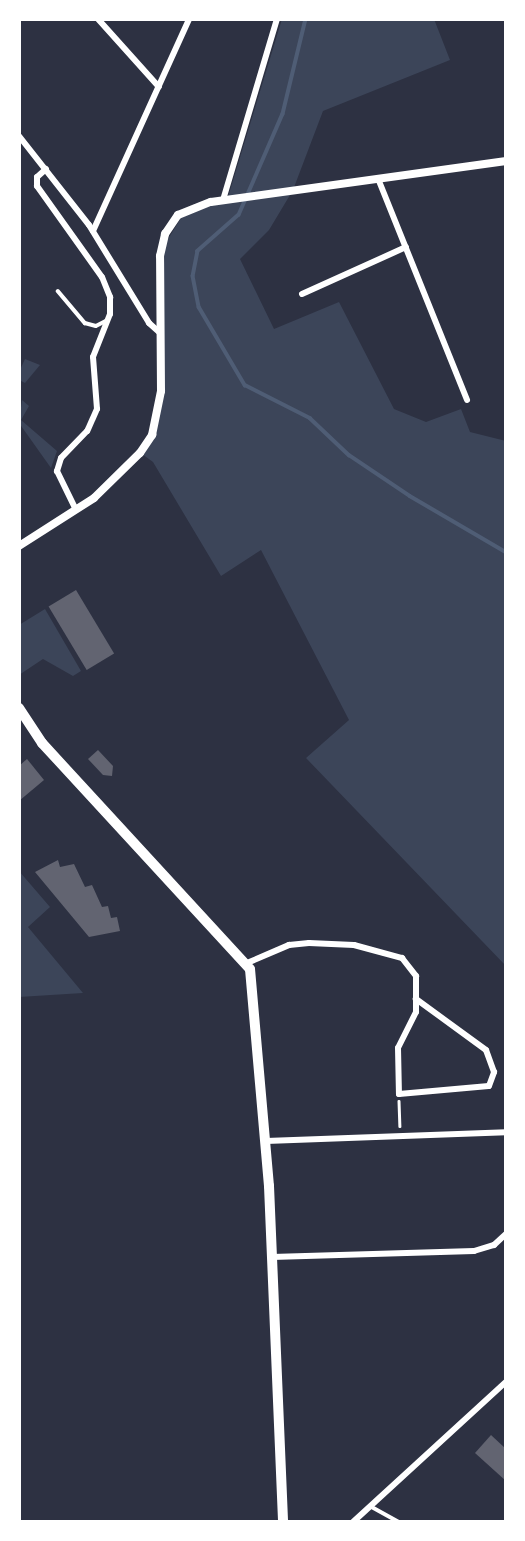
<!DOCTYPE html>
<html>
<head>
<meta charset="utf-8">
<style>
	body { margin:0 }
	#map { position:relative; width:525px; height:1541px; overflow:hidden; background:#2d3142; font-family:Cabin,sans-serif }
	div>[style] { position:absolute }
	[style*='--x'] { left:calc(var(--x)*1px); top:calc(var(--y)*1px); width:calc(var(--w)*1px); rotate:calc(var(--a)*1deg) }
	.green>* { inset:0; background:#3c4559 }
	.stream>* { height:3.5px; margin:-1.75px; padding:0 1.75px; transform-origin:1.75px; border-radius:1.75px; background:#4f5d75 }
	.building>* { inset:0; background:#626471; transform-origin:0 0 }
	.path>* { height:2.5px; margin:-1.25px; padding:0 1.25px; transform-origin:1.25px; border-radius:1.25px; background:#fff }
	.service>* { height:3.5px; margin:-1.75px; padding:0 1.75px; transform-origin:1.75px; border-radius:1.75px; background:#fff }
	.minor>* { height:6px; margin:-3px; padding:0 3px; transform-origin:3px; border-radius:3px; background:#fff }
	.tertiary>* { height:8px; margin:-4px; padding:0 4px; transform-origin:4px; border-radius:4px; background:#fff }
	.primary>* { height:10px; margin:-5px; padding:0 5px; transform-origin:5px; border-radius:5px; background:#fff }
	span { translate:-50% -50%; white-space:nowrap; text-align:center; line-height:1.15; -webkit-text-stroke:6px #fff; paint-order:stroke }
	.frame { position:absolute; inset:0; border:21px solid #fff; pointer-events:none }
</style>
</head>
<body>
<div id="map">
	<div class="green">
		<i style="clip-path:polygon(282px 19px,434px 19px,450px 60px,323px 111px,293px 190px,269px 230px,240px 259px,274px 329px,339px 302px,394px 409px,426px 422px,461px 409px,470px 432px,506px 441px,506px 966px,306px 758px,349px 720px,261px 550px,221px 576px,153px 462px,142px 454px,155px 437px,165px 244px,184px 213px,228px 197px)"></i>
		<i style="clip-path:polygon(25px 359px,40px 365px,25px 383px,19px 380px,19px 372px)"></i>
		<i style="clip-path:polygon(22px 400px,29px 406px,21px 420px,57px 451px,51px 468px,19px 423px)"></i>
		<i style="clip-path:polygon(45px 609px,81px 671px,73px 676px,43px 659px,19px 675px,19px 625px)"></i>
		<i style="clip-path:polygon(19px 871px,50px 907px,28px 927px,83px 993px,19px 997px)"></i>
	</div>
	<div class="stream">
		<i style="--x:306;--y:19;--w:98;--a:103.6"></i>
		<i style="--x:283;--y:114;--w:110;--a:113.5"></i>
		<i style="--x:239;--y:215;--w:55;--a:138.7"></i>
		<i style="--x:198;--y:251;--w:25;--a:101"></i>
		<i style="--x:193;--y:276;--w:32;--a:79"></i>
		<i style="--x:199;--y:307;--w:91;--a:59.5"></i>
		<i style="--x:245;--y:385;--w:73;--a:26.9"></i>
		<i style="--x:310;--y:418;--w:54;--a:43.5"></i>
		<i style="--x:349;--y:455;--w:73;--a:33.9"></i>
		<i style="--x:410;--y:496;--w:111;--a:30.3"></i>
	</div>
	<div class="building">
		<i style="left:76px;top:590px;width:74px;height:32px;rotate:59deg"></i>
		<i style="clip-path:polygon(98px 750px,113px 766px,112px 776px,103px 775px,88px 759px)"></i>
		<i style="clip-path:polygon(27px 759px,44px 780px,19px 801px,19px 766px)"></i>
		<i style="clip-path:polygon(58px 860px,60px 867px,74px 864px,85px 887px,92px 885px,102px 907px,108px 906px,111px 918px,117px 917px,120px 931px,89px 937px,35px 872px)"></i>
		<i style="clip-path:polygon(491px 1435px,506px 1449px,506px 1481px,475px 1453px)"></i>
	</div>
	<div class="path">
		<i style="--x:399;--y:1101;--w:25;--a:88"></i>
	</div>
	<div class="service">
		<i style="--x:58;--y:291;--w:42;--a:49.8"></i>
		<i style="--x:85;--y:323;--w:11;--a:15"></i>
		<i style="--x:96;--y:326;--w:11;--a:-27"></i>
		<i style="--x:372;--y:1507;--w:31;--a:29"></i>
	</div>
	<div class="minor">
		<i style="--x:98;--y:19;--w:91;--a:48.1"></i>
		<i style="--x:19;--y:136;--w:113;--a:51.8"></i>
		<i style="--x:89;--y:225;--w:115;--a:58.5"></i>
		<i style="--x:149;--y:323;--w:15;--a:42"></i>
		<i style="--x:46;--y:169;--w:12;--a:138"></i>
		<i style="--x:37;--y:177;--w:9;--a:90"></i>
		<i style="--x:37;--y:186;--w:112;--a:54.5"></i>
		<i style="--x:102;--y:277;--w:22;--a:68"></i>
		<i style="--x:110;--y:297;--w:17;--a:90"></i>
		<i style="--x:110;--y:314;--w:46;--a:111.6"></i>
		<i style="--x:93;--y:357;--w:52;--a:85.6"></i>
		<i style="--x:97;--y:409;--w:24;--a:114"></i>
		<i style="--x:87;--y:431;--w:37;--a:134"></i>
		<i style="--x:61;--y:458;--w:14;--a:107"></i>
		<i style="--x:57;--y:471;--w:43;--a:64"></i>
		<i style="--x:379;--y:181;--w:236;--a:68.1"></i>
		<i style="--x:223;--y:200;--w:189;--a:-73.4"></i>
		<i style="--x:93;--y:231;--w:233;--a:-65.6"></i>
		<i style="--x:302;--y:294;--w:114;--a:-24.3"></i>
		<i style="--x:247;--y:963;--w:46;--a:-23.2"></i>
		<i style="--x:289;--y:945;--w:20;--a:-6"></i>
		<i style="--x:309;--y:943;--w:45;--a:2.5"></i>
		<i style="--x:354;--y:945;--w:50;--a:15.2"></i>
		<i style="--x:402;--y:958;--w:23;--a:52"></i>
		<i style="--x:416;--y:976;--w:36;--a:90"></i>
		<i style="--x:416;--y:1012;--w:40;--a:116.6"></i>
		<i style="--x:398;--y:1048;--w:46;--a:88.8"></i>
		<i style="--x:399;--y:1094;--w:90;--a:-5.1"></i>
		<i style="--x:489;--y:1086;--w:15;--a:-70"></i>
		<i style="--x:494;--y:1072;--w:23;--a:-110"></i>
		<i style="--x:486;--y:1050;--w:87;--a:-143.9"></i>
		<i style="--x:266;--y:1141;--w:240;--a:-2.1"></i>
		<i style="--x:272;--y:1257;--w:202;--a:-1.7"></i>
		<i style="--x:474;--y:1251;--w:21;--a:-17"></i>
		<i style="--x:494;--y:1245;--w:16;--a:-43"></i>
		<i style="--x:353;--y:1522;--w:207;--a:-42.5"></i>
	</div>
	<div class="tertiary">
		<i style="--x:19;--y:546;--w:89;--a:-32.6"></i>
		<i style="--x:94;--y:498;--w:64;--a:-44.4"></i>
		<i style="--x:140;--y:453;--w:22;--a:-56"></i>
		<i style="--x:152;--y:435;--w:45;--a:-78.4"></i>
		<i style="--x:161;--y:391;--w:135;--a:-90.4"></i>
		<i style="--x:160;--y:256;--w:23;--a:-77"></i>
		<i style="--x:165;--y:234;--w:23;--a:-56"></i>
		<i style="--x:178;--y:215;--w:35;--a:-22"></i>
		<i style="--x:211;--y:202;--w:298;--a:-7.9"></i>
	</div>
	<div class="primary">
		<i style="--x:19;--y:708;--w:42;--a:56.7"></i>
		<i style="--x:42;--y:743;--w:307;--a:47.4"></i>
		<i style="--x:250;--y:969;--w:218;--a:85"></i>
		<i style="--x:269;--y:1186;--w:336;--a:87.6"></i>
	</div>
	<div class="frame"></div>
</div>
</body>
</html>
